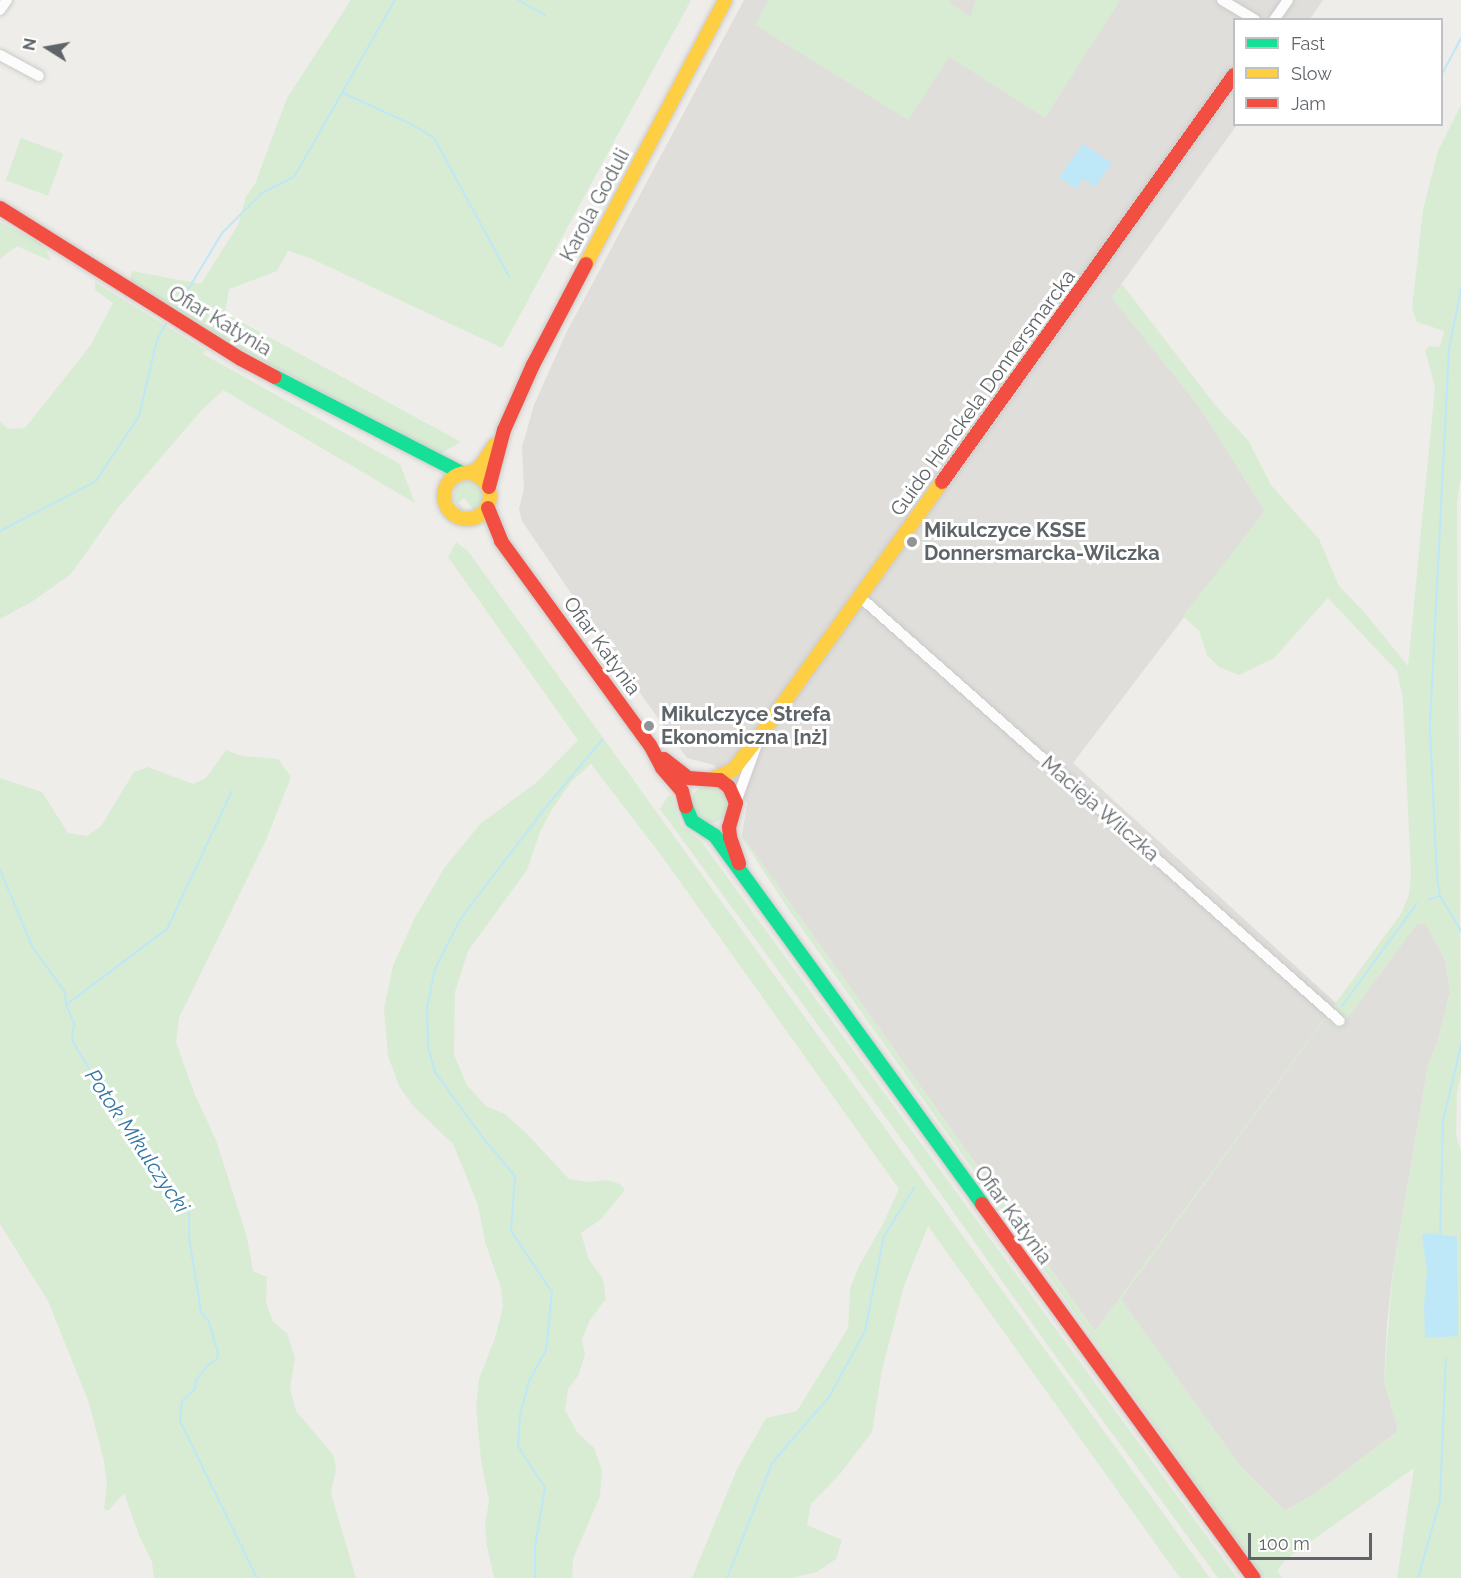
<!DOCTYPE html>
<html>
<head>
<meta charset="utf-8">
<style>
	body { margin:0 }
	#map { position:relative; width:1461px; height:1578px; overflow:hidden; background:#efede9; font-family:Raleway,sans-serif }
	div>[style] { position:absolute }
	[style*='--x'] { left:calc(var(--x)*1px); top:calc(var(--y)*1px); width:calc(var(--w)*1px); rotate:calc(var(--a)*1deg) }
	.industrial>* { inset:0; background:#e0deda }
	.green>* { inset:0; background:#d8ecd3; transform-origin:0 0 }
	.round { border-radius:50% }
	.water>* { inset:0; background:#bee7f8 }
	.stream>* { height:2px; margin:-1px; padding:0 1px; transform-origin:1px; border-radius:1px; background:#bee7f8 }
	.roads { filter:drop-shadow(0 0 2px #cacaca) drop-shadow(0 0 2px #cacaca) }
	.street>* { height:10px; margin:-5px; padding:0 5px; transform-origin:5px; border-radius:5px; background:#fdfcfc }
	.fast>* { height:14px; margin:-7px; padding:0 7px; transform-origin:7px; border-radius:7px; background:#16e098 }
	.slow>* { height:14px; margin:-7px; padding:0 7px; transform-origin:7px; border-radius:7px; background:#ffcf43 }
	.slow>.ring { margin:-7px; padding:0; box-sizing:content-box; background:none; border:14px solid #ffcf43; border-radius:50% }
	.jam>* { height:14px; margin:-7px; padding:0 7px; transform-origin:7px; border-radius:7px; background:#f24e42 }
	.dots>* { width:16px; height:16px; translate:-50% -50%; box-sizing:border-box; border:3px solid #fff; border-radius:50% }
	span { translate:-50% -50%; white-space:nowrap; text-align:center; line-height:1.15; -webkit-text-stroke:6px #fff; paint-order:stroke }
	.street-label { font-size:20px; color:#5e6468 }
	.poi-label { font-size:20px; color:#5e6468; font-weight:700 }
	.left { translate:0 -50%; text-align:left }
	.water-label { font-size:21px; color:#3276a1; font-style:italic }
	.legend { position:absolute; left:1233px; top:18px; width:210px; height:108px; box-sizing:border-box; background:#fff; border:2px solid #bfc1c3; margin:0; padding:8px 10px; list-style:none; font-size:18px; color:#5e6468 }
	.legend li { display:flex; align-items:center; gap:12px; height:30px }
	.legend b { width:30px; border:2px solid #bfc1c3 }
	.north { position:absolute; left:18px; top:18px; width:60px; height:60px; -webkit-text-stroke:4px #fff; paint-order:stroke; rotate:281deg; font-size:16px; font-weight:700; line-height:24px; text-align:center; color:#5e6468 }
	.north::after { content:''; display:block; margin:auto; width:21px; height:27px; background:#5e6468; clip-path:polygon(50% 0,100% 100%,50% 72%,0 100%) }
	.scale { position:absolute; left:1248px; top:1533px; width:124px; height:27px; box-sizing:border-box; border:3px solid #5e6468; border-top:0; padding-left:8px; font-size:18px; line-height:21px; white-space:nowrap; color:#5e6468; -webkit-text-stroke:4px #fff; paint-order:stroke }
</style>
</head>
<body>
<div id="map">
	<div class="industrial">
		<i style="clip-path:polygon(744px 0,1323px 0,1310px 19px,1234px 20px,1234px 124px,1237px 125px,1112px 297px,1201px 409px,1265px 511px,1073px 763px,1336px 1003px,1401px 914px,1426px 924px,1446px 962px,1450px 992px,1438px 1041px,1428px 1066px,1393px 1270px,1387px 1324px,1384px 1380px,1398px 1431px,1316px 1493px,1285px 1511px,1241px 1467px,1120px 1300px,1095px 1331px,742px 836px,747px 803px,714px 765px,687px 758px,619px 664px,522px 521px,519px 509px,524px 489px,522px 447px,534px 405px,566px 333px)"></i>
	</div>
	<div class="green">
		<i style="clip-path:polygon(351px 0,691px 0,502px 348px,310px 258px,288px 251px,277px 271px,229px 289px,225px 313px,461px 442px,440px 454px,215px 336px,130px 285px,132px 271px,201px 284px,238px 225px,246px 196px,255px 184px,287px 98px)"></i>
		<i style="clip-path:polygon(769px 0,951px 0,950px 3px,971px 17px,975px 0,1120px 0,1045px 118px,949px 57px,908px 120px,755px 25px)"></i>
		<i style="clip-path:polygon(evenodd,1461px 105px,1461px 477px,1457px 502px,1461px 1075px,1457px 1092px,1456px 1135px,1461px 1151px,1461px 1578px,1397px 1578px,1414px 1468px,1285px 1560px,1277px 1571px,1283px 1578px,1263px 1578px,793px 916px,741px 837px,748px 803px,742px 836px,1095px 1331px,1401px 914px,1409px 894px,1411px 875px,1403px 700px,1397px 671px,1328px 598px,1274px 658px,1239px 675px,1219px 667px,1207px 655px,1199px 631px,1183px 616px,1265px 511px,1201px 409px,1111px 297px,1122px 284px,1216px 406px,1248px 440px,1271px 485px,1319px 539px,1339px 586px,1364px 612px,1408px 666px,1435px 387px,1425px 350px,1430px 346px,1440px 347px,1444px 331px,1417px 322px,1412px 309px,1423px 210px,1438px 151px,1461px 105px,1417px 924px,1426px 924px,1446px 962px,1450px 992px,1438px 1041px,1428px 1066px,1393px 1270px,1384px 1380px,1398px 1431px,1316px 1493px,1285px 1511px,1241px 1467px,1121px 1299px,1325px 1019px,1337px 1029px,1353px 1011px,1417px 924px)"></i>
		<i style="left:21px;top:138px;width:45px;height:45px;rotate:20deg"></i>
		<i style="clip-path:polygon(0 222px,39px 242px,46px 249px,51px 261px,17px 246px,0 259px)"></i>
		<i style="clip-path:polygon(95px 282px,205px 350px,203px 354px,400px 464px,415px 503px,223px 390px,200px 412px,117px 509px,71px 574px,33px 601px,0 619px,0 421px,8px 429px,25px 428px,90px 346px,113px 303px,95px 290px)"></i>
		<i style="clip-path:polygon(465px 480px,476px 482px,482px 490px,481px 503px,474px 510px,464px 498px,458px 503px,464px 510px,459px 508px,453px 498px,456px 486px)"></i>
		<i style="clip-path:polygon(456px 542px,468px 551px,1210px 1578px,1180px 1578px,928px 1226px,904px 1286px,882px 1370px,872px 1432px,840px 1474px,811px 1504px,807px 1525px,842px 1540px,836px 1559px,817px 1572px,791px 1578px,692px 1578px,737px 1469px,766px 1418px,797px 1411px,848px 1328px,850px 1288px,859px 1266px,882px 1226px,899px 1189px,661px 855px,591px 764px,571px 782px,551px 811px,540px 832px,527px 870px,468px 951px,455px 992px,454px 1055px,467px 1085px,486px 1106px,505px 1114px,528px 1135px,569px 1179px,588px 1182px,607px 1180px,620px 1184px,625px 1190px,600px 1220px,581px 1233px,589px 1260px,603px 1279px,606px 1299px,590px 1320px,582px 1339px,585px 1355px,578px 1376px,568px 1389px,565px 1410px,577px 1432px,594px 1448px,602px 1470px,600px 1496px,573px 1559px,572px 1578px,494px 1578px,487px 1546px,485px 1525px,489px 1501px,481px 1460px,476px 1407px,479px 1379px,495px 1338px,503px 1307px,501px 1288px,485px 1242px,478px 1205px,453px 1144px,414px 1107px,399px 1086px,388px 1056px,384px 1009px,393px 966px,414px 919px,445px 867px,481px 823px,536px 783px,578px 740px,448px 557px)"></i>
		<i style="clip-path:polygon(226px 750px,242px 756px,278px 759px,291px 777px,266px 840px,179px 1018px,176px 1042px,195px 1095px,216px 1140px,247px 1237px,253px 1271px,267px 1277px,266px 1302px,273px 1322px,287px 1333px,295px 1358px,290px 1388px,296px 1411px,334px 1456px,336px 1470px,331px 1493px,356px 1578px,154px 1578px,152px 1562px,139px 1535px,124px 1493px,108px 1511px,104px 1509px,107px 1485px,104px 1461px,89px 1403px,48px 1301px,0 1224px,0 778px,42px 792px,68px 833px,87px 836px,101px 826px,134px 772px,148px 767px,193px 784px,206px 778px)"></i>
		<i class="round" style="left:691px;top:785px;width:38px;height:38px"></i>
		<i style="clip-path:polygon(668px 796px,672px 796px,681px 825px,701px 841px,1237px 1578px,1218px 1578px,1046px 1343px,913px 1155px,660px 809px)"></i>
	</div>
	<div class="water">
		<i style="clip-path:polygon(1083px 144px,1112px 163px,1095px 187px,1083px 178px,1076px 189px,1059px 177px)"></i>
		<i style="clip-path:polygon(1426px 1233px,1457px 1237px,1458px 1336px,1425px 1338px,1424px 1305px,1427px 1271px,1422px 1235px)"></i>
	</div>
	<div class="stream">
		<i style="--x:518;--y:0;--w:31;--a:29"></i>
		<i style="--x:1442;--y:74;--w:40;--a:-62"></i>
		<i style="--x:343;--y:93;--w:75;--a:24.5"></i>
		<i style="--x:411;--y:124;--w:27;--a:31"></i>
		<i style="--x:434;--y:138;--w:159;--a:61.5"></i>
		<i style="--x:1461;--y:289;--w:61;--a:101.3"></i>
		<i style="--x:1449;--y:349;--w:380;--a:92.9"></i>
		<i style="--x:1430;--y:729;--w:149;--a:87.3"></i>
		<i style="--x:1437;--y:878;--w:18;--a:81"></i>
		<i style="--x:1440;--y:896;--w:41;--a:59"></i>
		<i style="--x:177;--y:308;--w:87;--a:-59"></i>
		<i style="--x:222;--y:233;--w:57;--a:-45"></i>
		<i style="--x:262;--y:193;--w:36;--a:-27"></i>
		<i style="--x:294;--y:177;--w:204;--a:-60.3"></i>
		<i style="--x:0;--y:531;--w:108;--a:-27.5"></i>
		<i style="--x:96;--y:481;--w:78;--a:-56.5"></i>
		<i style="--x:139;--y:416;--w:78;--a:-76.7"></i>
		<i style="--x:157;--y:340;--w:18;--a:-61"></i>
		<i style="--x:0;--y:870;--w:85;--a:67.1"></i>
		<i style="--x:33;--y:948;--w:54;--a:54"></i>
		<i style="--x:65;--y:992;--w:13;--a:86"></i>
		<i style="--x:66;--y:1005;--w:20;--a:66"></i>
		<i style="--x:74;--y:1023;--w:17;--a:97"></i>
		<i style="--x:72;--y:1040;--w:22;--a:60"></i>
		<i style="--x:83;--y:1059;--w:120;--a:57.6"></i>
		<i style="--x:147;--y:1160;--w:45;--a:47.7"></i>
		<i style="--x:177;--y:1193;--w:22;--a:58"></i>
		<i style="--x:189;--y:1212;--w:25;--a:90"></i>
		<i style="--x:189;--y:1237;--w:76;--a:80.9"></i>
		<i style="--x:201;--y:1312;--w:11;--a:49"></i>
		<i style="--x:208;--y:1320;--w:34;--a:73"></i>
		<i style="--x:218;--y:1352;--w:7;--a:98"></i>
		<i style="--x:217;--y:1359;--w:11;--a:146"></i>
		<i style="--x:208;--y:1365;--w:19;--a:129"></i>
		<i style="--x:196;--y:1380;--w:9;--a:96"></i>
		<i style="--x:195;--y:1389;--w:18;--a:137"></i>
		<i style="--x:182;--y:1401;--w:20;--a:96"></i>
		<i style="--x:180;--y:1421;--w:175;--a:63.9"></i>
		<i style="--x:1428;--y:900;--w:12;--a:-20"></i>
		<i style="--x:66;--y:1005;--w:126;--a:-37"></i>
		<i style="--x:167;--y:929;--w:153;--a:-64.8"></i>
		<i style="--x:1342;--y:1006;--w:127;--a:-53.9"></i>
		<i style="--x:1440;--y:1235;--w:114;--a:-88.5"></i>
		<i style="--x:1443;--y:1121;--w:78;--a:-76.7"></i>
		<i style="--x:535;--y:1578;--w:32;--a:-90"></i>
		<i style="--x:535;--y:1546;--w:59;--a:-80.2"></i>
		<i style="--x:545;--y:1488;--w:50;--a:-122.7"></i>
		<i style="--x:518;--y:1446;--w:31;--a:-86"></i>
		<i style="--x:520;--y:1415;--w:35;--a:-75"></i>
		<i style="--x:529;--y:1381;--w:35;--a:-61"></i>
		<i style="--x:546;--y:1350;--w:58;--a:-84.1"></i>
		<i style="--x:552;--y:1292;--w:73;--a:-123.9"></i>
		<i style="--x:511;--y:1231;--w:55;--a:-85.8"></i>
		<i style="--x:515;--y:1176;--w:50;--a:-130.1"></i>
		<i style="--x:483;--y:1138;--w:82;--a:-126"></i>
		<i style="--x:435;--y:1072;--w:26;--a:-106"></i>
		<i style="--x:428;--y:1047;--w:40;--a:-91.4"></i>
		<i style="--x:427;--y:1007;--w:39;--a:-78"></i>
		<i style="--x:435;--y:969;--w:57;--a:-63"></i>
		<i style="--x:461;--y:918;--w:140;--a:-52.6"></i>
		<i style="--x:546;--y:807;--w:87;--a:-50.1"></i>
		<i style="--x:727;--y:1578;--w:123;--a:-68.6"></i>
		<i style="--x:772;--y:1463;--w:87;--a:-49.2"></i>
		<i style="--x:829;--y:1397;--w:75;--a:-61.4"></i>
		<i style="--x:865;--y:1331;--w:97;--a:-78.7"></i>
		<i style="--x:884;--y:1236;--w:57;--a:-58"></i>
		<i style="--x:1418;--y:1578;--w:81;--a:-74.2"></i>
		<i style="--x:1440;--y:1500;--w:142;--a:-87.6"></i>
	</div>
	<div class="roads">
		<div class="street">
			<i style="--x:1222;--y:0;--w:39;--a:31"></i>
			<i style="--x:0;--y:10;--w:12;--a:-55"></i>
			<i style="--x:1274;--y:20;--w:24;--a:-55"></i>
			<i style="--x:0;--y:55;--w:44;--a:28.3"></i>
			<i style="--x:860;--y:597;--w:640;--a:41.46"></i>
			<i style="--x:736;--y:802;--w:59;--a:-70"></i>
		</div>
		<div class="fast">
			<i style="--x:275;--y:377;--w:210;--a:27.2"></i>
			<i style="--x:686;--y:807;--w:15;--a:67"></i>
			<i style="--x:692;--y:821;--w:27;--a:33"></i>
			<i style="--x:715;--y:836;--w:455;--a:54"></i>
		</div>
		<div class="slow">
			<i style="--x:586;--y:264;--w:298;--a:-62.2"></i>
			<i style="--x:472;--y:472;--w:9;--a:-32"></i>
			<i style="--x:480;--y:467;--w:27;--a:-56"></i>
			<i class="ring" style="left:444px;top:473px;width:32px;height:32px"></i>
			<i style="--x:712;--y:779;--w:23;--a:-23"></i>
			<i style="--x:733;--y:770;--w:47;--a:-51.9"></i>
			<i style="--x:762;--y:733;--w:309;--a:-54.4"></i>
		</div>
		<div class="jam">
			<i style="--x:0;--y:208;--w:284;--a:32.1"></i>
			<i style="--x:241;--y:359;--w:38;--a:28"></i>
			<i style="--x:942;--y:482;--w:501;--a:-54.34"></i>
			<i style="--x:489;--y:487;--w:59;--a:-75.3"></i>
			<i style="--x:504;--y:430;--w:71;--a:-66"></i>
			<i style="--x:533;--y:365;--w:114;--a:-62.3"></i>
			<i style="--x:488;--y:508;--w:35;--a:68"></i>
			<i style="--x:501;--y:541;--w:253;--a:53.9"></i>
			<i style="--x:650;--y:745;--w:26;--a:62"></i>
			<i style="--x:662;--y:768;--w:30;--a:49"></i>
			<i style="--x:682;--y:791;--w:16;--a:76"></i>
			<i style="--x:664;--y:759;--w:31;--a:38"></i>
			<i style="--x:688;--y:778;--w:32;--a:4"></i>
			<i style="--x:720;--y:780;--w:11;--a:38"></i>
			<i style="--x:729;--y:787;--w:17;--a:66"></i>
			<i style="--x:736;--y:803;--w:25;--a:106"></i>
			<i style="--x:729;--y:827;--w:10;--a:84"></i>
			<i style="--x:730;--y:837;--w:28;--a:71"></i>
			<i style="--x:982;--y:1204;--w:462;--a:54"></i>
		</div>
	</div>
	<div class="dots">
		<i style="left:912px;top:542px;background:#919495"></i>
		<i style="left:649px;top:726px;background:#919495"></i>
	</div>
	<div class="street-label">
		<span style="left:595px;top:205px;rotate:-62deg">Karola Goduli</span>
		<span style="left:220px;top:321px;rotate:31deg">Ofiar Katynia</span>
		<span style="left:983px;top:393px;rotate:-54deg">Guido Henckela Donnersmarcka</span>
		<span style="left:602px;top:646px;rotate:54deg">Ofiar Katynia</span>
		<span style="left:1100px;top:809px;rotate:41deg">Macieja Wilczka</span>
		<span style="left:1013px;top:1215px;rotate:54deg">Ofiar Katynia</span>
	</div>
	<div class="poi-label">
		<span class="left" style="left:924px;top:542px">Mikulczyce KSSE<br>Donnersmarcka-Wilczka</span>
		<span class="left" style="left:661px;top:726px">Mikulczyce Strefa<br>Ekonomiczna [nż]</span>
	</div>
	<div class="water-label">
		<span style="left:137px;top:1141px;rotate:56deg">Potok Mikulczycki</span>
	</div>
	<ul class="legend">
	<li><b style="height:8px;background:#16e098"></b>Fast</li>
	<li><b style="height:8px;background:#ffcf43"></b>Slow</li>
	<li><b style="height:8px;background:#f24e42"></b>Jam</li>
	</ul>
	<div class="north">N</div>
	<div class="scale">100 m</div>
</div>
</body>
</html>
